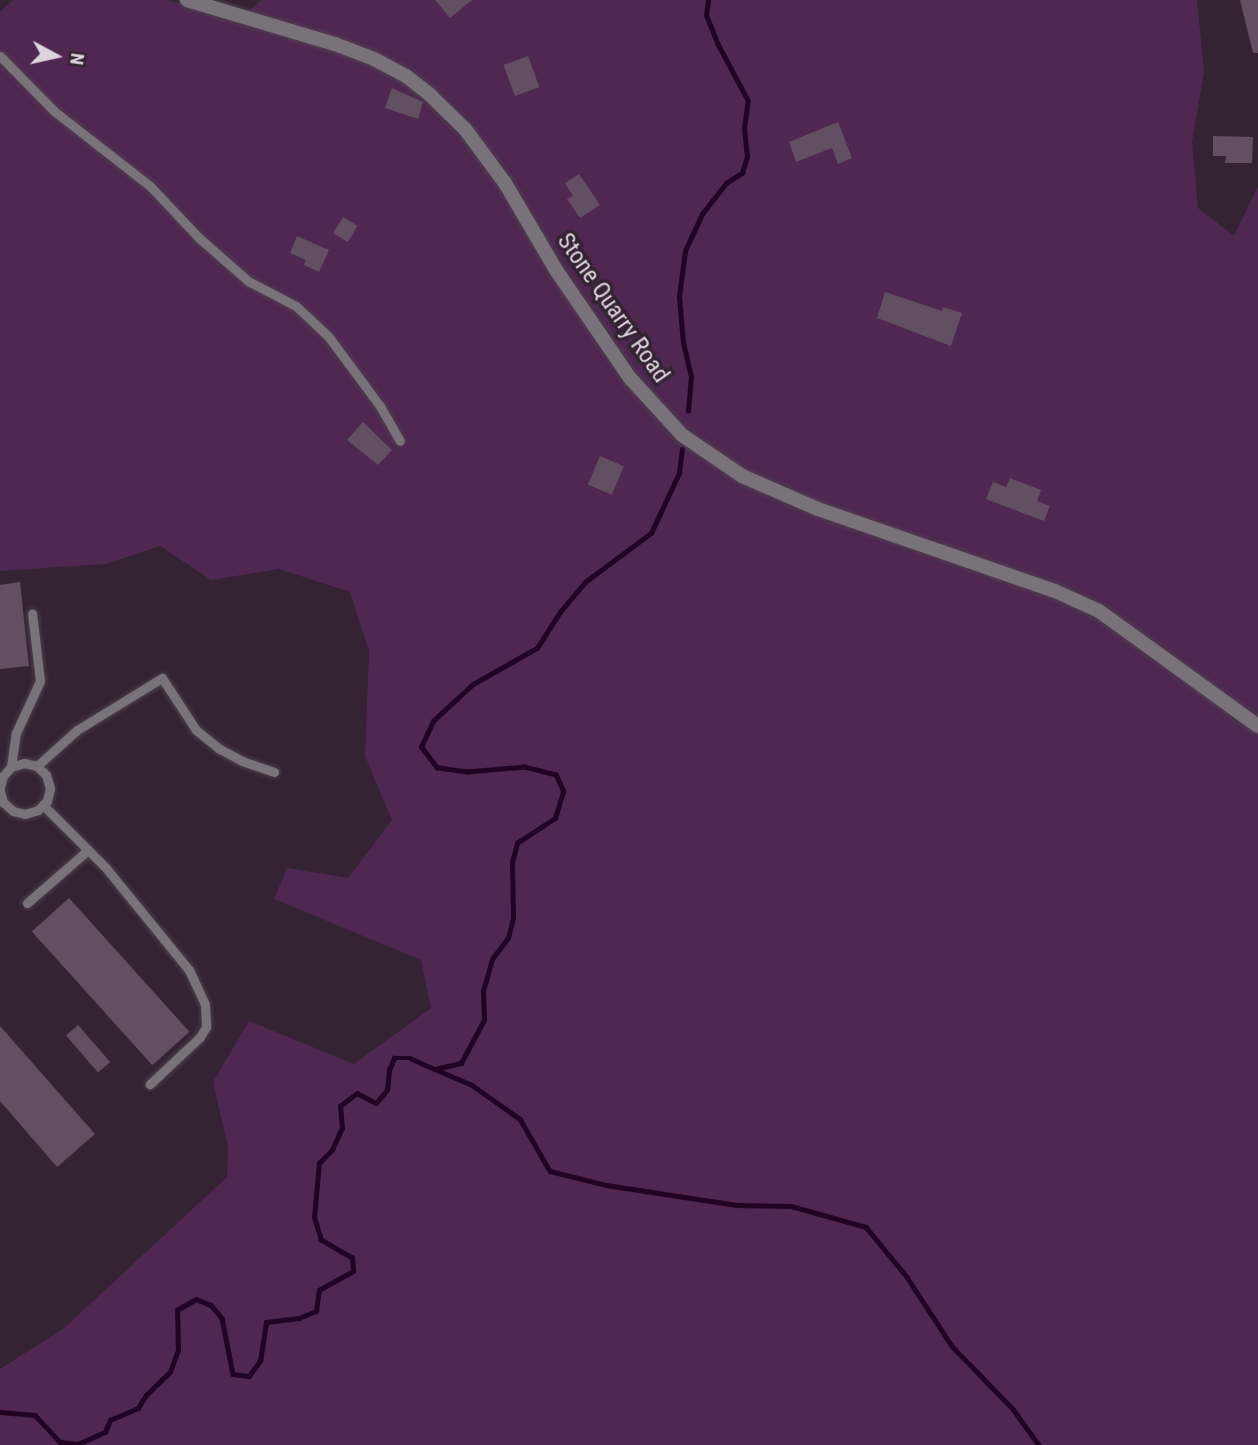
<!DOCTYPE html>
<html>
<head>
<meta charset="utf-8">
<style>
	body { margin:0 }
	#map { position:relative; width:1258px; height:1445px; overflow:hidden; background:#332333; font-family:"Roboto Condensed",sans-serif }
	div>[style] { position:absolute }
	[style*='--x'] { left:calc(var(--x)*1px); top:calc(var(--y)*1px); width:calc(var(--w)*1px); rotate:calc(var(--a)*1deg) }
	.green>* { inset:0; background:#4f2751 }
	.stream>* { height:4.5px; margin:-2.25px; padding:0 2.25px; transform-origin:2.25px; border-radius:2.25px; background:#210323 }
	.building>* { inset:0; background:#625062; transform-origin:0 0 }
	.roads { filter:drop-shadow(0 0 2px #4e3f4e) drop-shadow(0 0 2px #4e3f4e) }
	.lane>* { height:9px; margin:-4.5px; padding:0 4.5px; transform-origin:4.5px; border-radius:4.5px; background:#7a727a }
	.street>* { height:14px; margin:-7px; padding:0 7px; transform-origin:7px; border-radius:7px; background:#7a727a }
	span { translate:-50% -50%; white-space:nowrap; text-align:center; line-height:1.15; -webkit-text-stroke:7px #332333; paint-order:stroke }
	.street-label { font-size:24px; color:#ded4de }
	.north { position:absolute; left:21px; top:21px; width:70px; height:70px; -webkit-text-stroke:5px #332333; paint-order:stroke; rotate:98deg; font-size:19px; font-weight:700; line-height:28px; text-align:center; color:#ded4de }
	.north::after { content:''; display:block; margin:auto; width:24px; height:32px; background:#ded4de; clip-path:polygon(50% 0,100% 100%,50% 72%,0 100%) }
</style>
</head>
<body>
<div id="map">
	<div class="green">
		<i style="clip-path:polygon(13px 0,166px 0,243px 17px,261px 0,1197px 0,1204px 72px,1192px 142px,1198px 208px,1234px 236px,1258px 186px,1258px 1445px,0 1445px,0 1369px,63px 1329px,227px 1177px,228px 1147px,213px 1082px,249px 1021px,354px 1064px,431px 1008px,421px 960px,274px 899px,287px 868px,348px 878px,392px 820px,365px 756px,369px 651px,350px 592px,279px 569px,211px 580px,160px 546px,106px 564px,0 571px,0 12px)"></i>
	</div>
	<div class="stream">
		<i style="--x:688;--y:411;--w:34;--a:-85"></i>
		<i style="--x:691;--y:377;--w:35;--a:-103"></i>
		<i style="--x:683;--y:343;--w:46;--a:-95"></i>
		<i style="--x:679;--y:297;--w:46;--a:-82.6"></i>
		<i style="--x:685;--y:251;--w:41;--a:-65.3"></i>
		<i style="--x:702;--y:214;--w:39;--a:-52"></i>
		<i style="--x:726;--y:183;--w:19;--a:-32"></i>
		<i style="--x:742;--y:173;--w:17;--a:-73"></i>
		<i style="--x:747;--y:157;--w:29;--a:-96"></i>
		<i style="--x:744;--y:128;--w:27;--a:-82"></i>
		<i style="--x:748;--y:101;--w:64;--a:-118.2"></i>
		<i style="--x:718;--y:45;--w:32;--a:-112"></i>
		<i style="--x:706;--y:15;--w:15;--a:-82"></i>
		<i style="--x:437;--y:1070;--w:38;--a:23"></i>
		<i style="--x:472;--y:1085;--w:59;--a:35.3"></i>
		<i style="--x:520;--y:1119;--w:60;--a:60"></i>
		<i style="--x:550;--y:1171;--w:58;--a:14"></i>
		<i style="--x:606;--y:1185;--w:132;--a:8.7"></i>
		<i style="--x:736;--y:1205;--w:55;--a:1"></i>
		<i style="--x:791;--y:1206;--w:78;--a:15.6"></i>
		<i style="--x:866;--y:1227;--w:65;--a:50.6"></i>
		<i style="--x:907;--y:1277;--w:82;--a:56.9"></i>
		<i style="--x:952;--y:1346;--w:88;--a:45.9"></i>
		<i style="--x:1013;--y:1409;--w:44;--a:54.2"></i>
		<i style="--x:0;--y:1412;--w:35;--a:5"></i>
		<i style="--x:35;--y:1415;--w:37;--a:47"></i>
		<i style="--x:60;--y:1442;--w:18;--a:6"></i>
		<i style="--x:78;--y:1444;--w:30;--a:-24"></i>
		<i style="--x:105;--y:1432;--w:13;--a:-67"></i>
		<i style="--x:110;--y:1420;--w:30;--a:-23"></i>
		<i style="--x:138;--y:1408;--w:15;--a:-58"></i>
		<i style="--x:146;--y:1395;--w:33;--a:-44"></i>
		<i style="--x:170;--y:1372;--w:23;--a:-70"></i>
		<i style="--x:178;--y:1350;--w:40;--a:-91.4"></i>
		<i style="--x:177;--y:1310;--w:22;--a:-30"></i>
		<i style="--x:196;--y:1299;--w:16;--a:22"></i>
		<i style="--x:211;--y:1305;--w:17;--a:50"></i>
		<i style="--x:222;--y:1318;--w:57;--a:78.9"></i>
		<i style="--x:233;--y:1374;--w:16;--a:7"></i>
		<i style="--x:249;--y:1376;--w:19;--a:-54"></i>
		<i style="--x:260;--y:1361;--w:39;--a:-81"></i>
		<i style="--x:266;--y:1322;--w:33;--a:-7"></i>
		<i style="--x:299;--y:1318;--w:18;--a:-22"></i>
		<i style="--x:316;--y:1311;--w:21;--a:-82"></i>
		<i style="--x:319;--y:1290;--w:39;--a:-29"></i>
		<i style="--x:353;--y:1271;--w:13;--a:-94"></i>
		<i style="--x:352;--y:1258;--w:36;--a:-150"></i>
		<i style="--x:321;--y:1240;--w:24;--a:-107"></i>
		<i style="--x:314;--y:1217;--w:54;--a:-84.7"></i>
		<i style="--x:319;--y:1163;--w:18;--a:-45"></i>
		<i style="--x:332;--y:1150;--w:24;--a:-66"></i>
		<i style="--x:342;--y:1128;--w:22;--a:-95"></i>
		<i style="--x:340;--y:1106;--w:21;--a:-37"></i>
		<i style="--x:357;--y:1093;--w:21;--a:28"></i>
		<i style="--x:376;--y:1103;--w:17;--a:-50"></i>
		<i style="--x:387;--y:1090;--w:20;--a:-84"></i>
		<i style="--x:389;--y:1070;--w:13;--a:-67"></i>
		<i style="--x:394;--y:1058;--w:16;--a:0"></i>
		<i style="--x:410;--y:1058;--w:27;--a:24"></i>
		<i style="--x:435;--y:1069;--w:27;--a:-13"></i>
		<i style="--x:461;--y:1063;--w:49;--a:-61.9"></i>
		<i style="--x:484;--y:1020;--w:29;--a:-92"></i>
		<i style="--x:483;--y:991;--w:33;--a:-74"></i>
		<i style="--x:492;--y:959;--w:26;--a:-53"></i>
		<i style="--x:508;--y:938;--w:21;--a:-76"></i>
		<i style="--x:513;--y:918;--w:56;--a:-91"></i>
		<i style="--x:512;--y:862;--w:20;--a:-75"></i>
		<i style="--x:517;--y:843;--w:45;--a:-33.3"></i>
		<i style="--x:555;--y:818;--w:28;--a:-73"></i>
		<i style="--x:563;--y:791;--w:17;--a:-114"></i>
		<i style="--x:556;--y:775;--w:32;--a:-166"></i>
		<i style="--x:525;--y:767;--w:58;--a:175.1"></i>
		<i style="--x:467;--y:772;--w:30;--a:-172"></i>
		<i style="--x:437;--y:768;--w:26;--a:-127"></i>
		<i style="--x:421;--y:747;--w:29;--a:-65"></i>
		<i style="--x:433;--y:721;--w:54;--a:-42.8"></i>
		<i style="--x:473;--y:684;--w:73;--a:-29.4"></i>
		<i style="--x:537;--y:648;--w:43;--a:-57.4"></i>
		<i style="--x:560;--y:612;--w:39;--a:-50"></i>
		<i style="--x:585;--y:582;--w:82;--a:-36.6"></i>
		<i style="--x:651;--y:533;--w:66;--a:-65"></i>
		<i style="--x:679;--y:473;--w:24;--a:-83"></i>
	</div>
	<div class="building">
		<i style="clip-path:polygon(435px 0,472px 0,450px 18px)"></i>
		<i style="clip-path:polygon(1240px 0,1258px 0,1258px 53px,1253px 53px)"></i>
		<i style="left:528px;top:56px;width:33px;height:26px;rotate:70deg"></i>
		<i style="clip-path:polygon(392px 88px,423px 102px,418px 119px,385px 108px)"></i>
		<i style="clip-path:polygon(838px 122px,852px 158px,838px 164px,832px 148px,796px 162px,789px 142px)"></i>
		<i style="clip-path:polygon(1213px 136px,1253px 137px,1252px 163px,1225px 163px,1226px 156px,1213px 156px)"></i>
		<i style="clip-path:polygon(579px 174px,600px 205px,580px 218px,567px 199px,573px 196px,565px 183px)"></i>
		<i style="left:343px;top:217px;width:17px;height:19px;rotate:31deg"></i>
		<i style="clip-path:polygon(297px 236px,329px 250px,319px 272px,304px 265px,306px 260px,290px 253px)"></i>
		<i style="clip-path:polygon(885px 292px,942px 311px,943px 307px,962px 313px,951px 346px,877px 318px)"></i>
		<i style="clip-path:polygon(363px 422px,392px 450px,378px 465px,347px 440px)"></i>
		<i style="left:600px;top:456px;width:26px;height:31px;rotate:23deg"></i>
		<i style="clip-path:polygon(1010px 478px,1041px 490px,1037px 501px,1050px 506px,1044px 521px,986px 499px,993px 482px,1006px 487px)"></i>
		<i style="clip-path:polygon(20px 582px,29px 666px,0 669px,0 585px)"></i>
		<i style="left:69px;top:898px;width:180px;height:50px;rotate:48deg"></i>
		<i style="left:78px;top:1025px;width:49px;height:16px;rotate:49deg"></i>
		<i style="clip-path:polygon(0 1026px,95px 1134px,57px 1167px,0 1101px)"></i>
	</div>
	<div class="roads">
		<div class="lane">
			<i style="--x:0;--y:56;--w:77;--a:45.5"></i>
			<i style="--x:54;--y:111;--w:122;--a:38"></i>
			<i style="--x:150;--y:186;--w:70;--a:46.7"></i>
			<i style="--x:198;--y:237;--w:67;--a:41.3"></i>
			<i style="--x:248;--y:281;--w:54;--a:27.5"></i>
			<i style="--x:296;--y:306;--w:44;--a:43.2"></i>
			<i style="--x:328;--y:336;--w:87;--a:53.4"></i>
			<i style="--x:380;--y:406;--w:40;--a:60.3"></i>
			<i style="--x:37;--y:766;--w:54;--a:-42"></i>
			<i style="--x:77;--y:730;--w:100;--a:-31.5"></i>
			<i style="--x:162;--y:678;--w:62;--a:56.8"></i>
			<i style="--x:196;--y:730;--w:28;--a:39"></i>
			<i style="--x:218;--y:748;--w:27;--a:28"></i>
			<i style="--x:242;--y:761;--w:34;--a:19"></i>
			<i style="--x:11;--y:767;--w:34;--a:-82"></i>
			<i style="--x:16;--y:733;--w:57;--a:-65.2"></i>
			<i style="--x:40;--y:681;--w:68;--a:-96.7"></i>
			<i style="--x:0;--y:787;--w:11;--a:-75"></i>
			<i style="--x:3;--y:776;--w:12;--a:-48"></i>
			<i style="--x:11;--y:767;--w:14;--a:-17"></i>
			<i style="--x:24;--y:763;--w:13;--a:13"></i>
			<i style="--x:37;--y:766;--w:13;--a:45"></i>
			<i style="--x:46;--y:775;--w:14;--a:73"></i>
			<i style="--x:50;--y:788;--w:13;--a:103"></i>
			<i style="--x:47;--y:801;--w:13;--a:135"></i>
			<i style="--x:38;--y:810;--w:14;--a:163"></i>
			<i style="--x:25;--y:814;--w:12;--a:-166"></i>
			<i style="--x:13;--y:811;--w:13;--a:-138"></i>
			<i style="--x:3;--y:802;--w:11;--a:-105"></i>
			<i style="--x:43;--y:805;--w:89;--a:45"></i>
			<i style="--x:106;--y:868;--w:132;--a:50.9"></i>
			<i style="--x:189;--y:970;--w:38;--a:65"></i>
			<i style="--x:205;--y:1005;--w:22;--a:87"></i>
			<i style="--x:206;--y:1027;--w:12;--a:121"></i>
			<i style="--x:200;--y:1037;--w:69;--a:136.8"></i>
			<i style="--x:27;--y:903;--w:81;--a:-41"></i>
		</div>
		<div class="street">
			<i style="--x:187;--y:0;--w:154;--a:16.6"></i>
			<i style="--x:335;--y:44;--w:42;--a:21"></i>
			<i style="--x:374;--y:59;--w:36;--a:28"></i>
			<i style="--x:406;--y:76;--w:31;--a:38"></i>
			<i style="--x:430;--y:95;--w:49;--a:44.2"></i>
			<i style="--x:465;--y:129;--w:67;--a:53.5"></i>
			<i style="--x:505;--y:183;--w:101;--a:59.6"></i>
			<i style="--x:556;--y:270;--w:131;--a:55.6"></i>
			<i style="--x:630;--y:378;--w:77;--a:47.6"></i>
			<i style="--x:682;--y:435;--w:73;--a:34.3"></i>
			<i style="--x:742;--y:476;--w:83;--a:23.5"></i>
			<i style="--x:818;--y:509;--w:251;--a:19.1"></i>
			<i style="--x:1055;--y:591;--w:48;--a:24.4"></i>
			<i style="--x:1099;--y:611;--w:196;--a:35.9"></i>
		</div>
	</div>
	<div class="street-label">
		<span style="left:613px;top:308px;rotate:55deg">Stone Quarry Road</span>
	</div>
	<div class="north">N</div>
</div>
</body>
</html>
